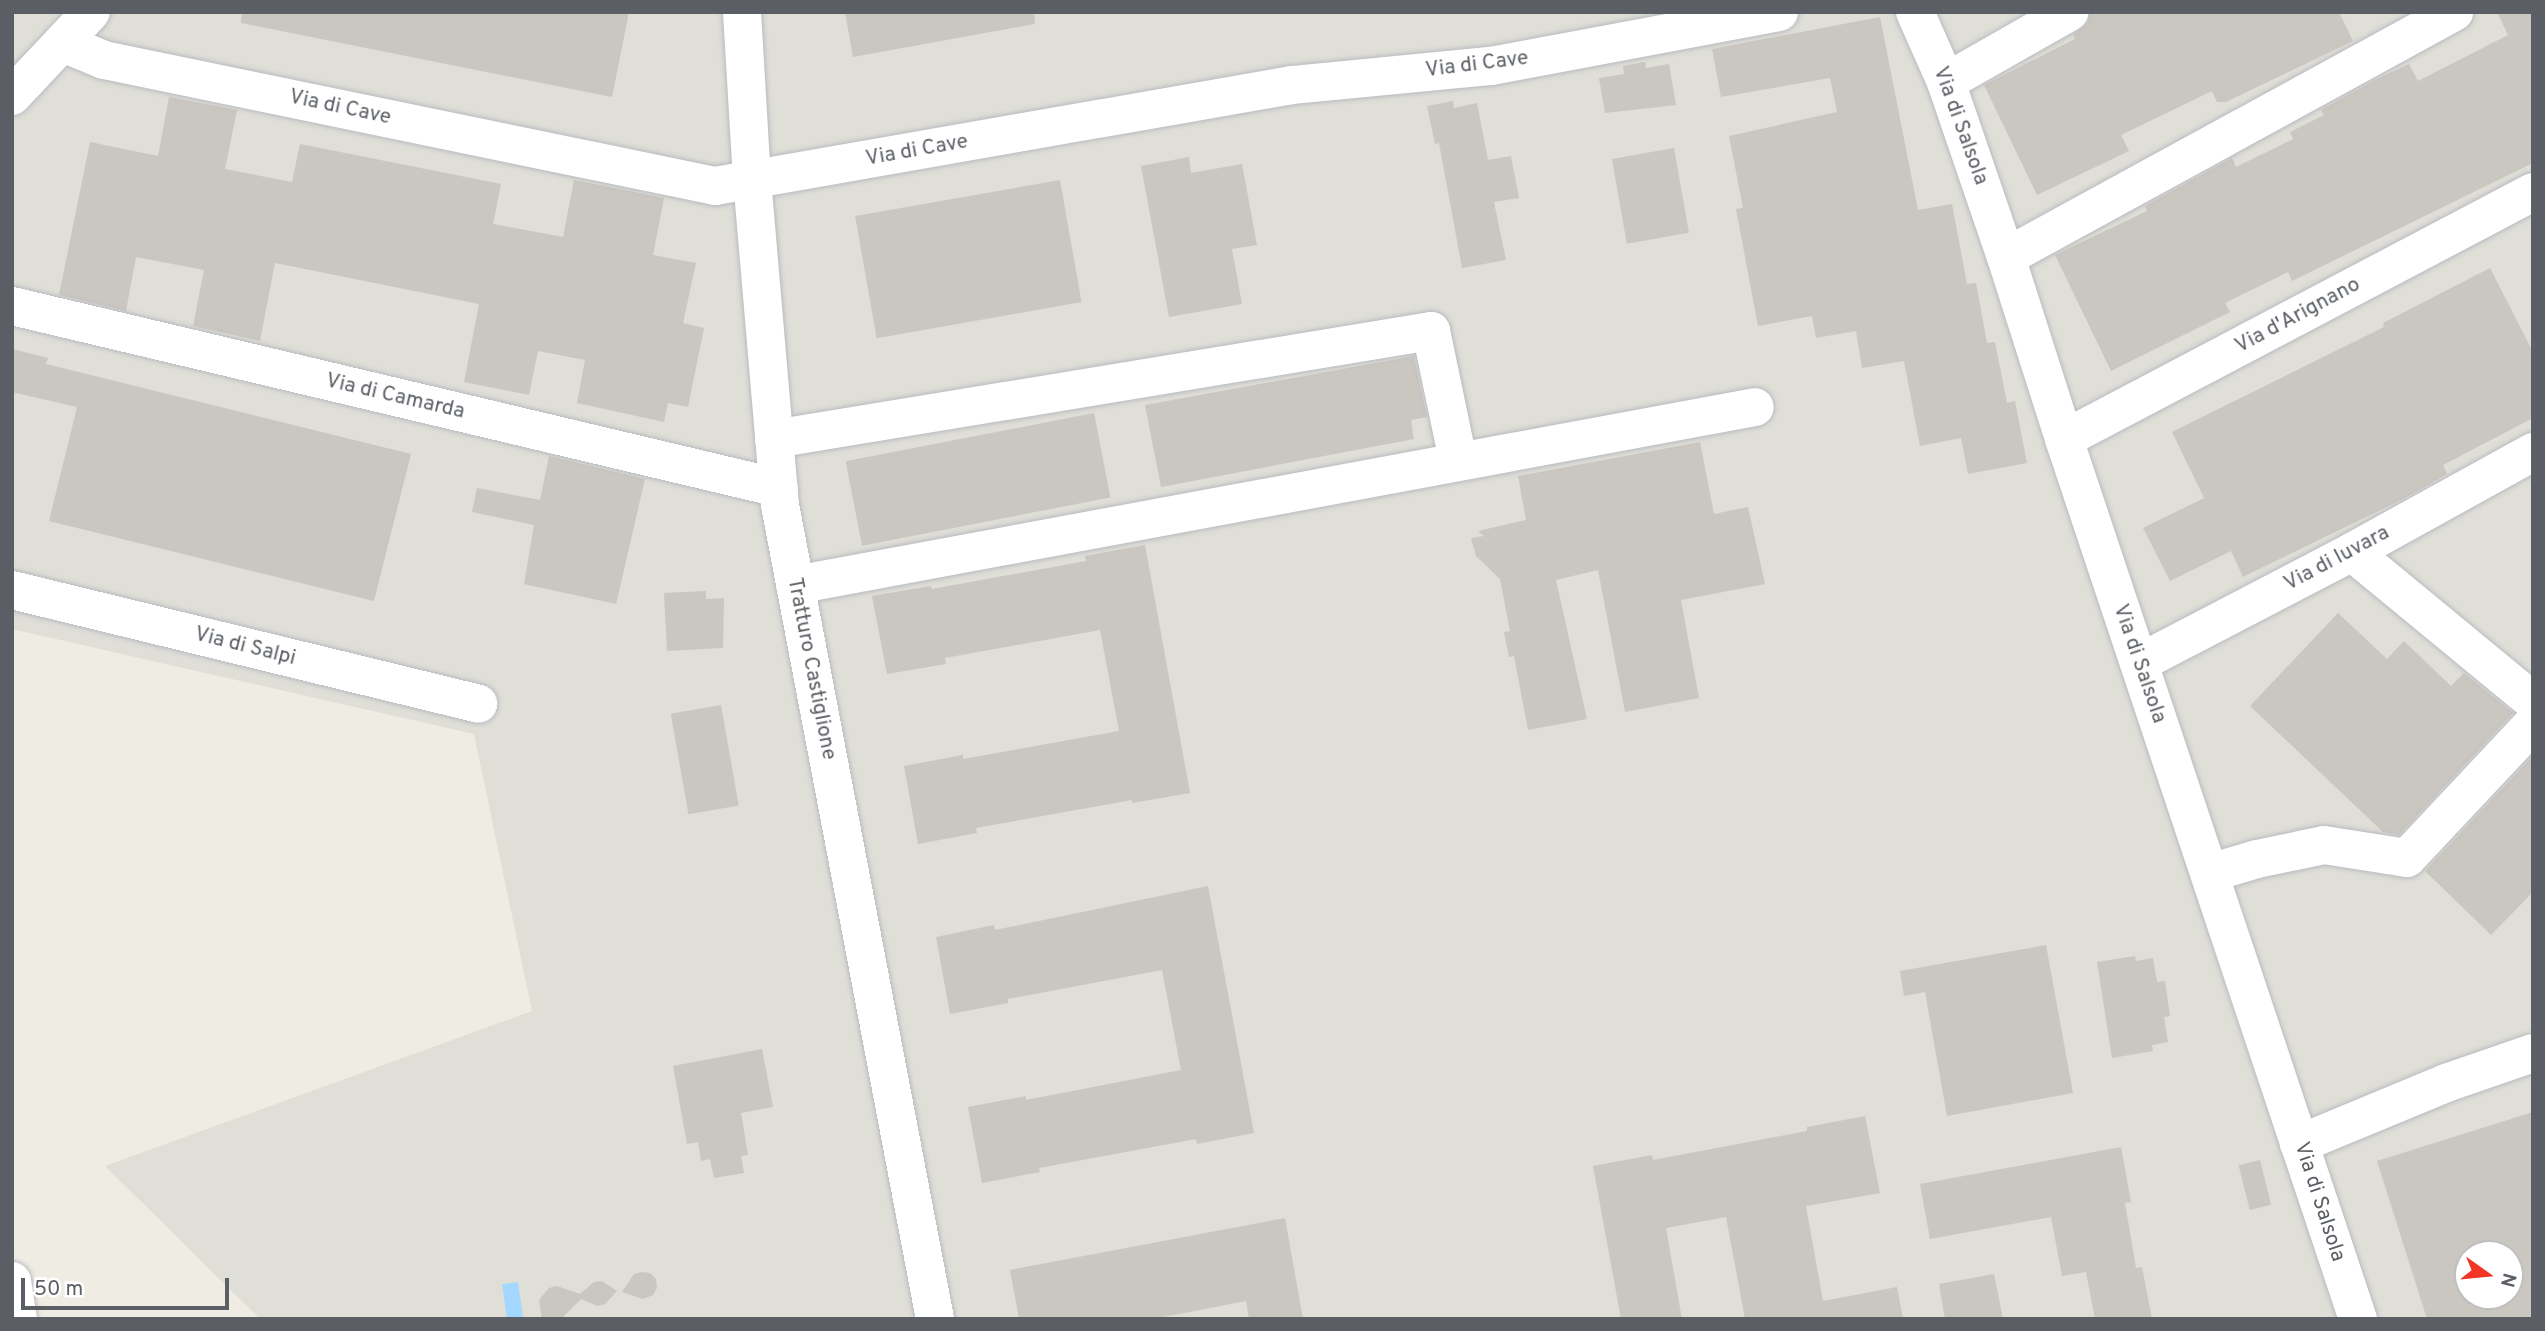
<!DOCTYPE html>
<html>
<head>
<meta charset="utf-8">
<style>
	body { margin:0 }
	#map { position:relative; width:2545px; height:1331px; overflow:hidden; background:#efece3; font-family:Overpass,sans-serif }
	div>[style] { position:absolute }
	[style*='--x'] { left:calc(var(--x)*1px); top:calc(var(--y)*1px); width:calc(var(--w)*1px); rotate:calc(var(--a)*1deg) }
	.industrial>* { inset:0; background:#dfded7 }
	.water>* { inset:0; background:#a3d7ff; transform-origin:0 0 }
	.building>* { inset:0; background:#cac6c0; transform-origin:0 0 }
	.roads { filter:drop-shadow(0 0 2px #b8bbc0) drop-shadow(0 0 2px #b8bbc0) }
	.minor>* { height:38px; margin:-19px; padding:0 19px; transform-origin:19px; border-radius:19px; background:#fff }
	span { translate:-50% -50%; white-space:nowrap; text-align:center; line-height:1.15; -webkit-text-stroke:5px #fff; paint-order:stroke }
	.street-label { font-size:21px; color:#5b5f65 }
	.frame { position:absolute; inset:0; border:14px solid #5b5f65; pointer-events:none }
	.north { position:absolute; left:2454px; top:1240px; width:70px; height:70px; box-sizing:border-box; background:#fff; border:2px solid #bdbfc1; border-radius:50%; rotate:105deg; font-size:19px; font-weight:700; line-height:28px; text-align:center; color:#5b5f65 }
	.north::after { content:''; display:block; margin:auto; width:24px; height:32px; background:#f23525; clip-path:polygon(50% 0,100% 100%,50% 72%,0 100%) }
	.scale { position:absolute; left:21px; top:1278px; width:208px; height:32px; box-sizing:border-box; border:4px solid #5b5f65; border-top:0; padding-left:9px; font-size:21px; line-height:24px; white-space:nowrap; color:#5b5f65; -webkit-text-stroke:5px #fff; paint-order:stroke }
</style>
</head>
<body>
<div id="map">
	<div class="industrial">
		<i style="clip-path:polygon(evenodd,12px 12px,2533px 12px,2533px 1319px,260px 1319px,105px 1166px,532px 1011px,474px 734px,12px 629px,12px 12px,2468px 1254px,2510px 1254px,2510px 1296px,2468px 1296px,2468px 1254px)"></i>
	</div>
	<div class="water">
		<i style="left:518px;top:1282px;width:37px;height:16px;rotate:82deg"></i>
	</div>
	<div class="building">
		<i style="clip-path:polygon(242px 12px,629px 12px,612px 97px,241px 23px)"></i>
		<i style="clip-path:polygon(845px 12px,1034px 12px,1035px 24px,853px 57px)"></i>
		<i style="clip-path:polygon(2091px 12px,2339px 12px,2353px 41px,2226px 102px,2217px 102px,2212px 91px,2121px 135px,2129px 151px,2037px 195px,1984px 85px,2075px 39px,2073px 35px,2087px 24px)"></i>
		<i style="clip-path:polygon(2497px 12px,2533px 12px,2533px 163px,2292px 281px,2288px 272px,2225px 303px,2230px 312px,2111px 371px,2055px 255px,2147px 211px,2145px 206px,2232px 158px,2236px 167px,2293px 139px,2290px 132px,2324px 115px,2321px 110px,2377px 79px,2409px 64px,2418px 81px,2508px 35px)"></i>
		<i style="clip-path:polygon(1880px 17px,1918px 210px,1952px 204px,1967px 284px,1976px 283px,1987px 343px,1995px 342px,2007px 403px,2015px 401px,2027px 463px,1968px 474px,1961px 438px,1920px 446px,1904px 361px,1862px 368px,1856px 331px,1816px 338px,1812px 316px,1758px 326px,1736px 209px,1743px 208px,1729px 136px,1837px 112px,1830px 78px,1721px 97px,1712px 49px)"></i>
		<i style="clip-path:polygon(1645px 62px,1646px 68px,1669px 64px,1676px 105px,1605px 113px,1599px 78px,1624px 74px,1623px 66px)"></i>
		<i style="clip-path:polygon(169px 97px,237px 110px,225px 169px,292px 182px,300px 144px,501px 184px,493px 224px,563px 237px,574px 180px,664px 198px,653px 255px,696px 263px,683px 323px,704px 328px,688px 407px,668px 403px,664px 422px,577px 403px,585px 360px,538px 351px,529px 395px,464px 382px,479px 304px,275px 263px,260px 341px,193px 326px,204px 270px,136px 257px,126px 311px,59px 295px,90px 142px,158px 156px)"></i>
		<i style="clip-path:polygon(1453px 101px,1454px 108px,1477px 103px,1488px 160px,1511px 156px,1519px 198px,1494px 202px,1506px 260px,1462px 268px,1439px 143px,1435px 144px,1427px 106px)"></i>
		<i style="left:1674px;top:148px;width:86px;height:63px;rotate:80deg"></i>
		<i style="clip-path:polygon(1189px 157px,1191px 173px,1242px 164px,1257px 245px,1232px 249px,1242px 304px,1169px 317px,1141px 166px)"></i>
		<i style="left:1060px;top:180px;width:124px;height:208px;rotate:80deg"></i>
		<i style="clip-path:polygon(2490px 268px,2533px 352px,2533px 418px,2443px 465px,2447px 474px,2403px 499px,2243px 577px,2231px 551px,2170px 581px,2143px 528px,2204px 498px,2172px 432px,2384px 327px,2383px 323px)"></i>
		<i style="clip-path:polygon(12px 349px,48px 358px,46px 364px,411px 454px,374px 601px,49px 521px,77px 407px,12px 392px)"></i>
		<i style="clip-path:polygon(1414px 356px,1427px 417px,1411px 420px,1414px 439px,1161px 487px,1145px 405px)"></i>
		<i style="left:1094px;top:413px;width:86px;height:253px;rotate:79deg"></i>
		<i style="clip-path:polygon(1700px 442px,1714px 514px,1748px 507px,1765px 584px,1681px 600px,1699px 698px,1625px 712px,1598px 570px,1556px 580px,1587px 719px,1528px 730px,1514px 656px,1509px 657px,1504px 632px,1510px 631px,1500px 579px,1476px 556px,1471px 538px,1484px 536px,1478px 531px,1526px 520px,1518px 476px)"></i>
		<i style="clip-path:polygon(549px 456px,645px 479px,616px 604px,524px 584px,534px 525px,472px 512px,477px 488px,540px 500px)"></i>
		<i style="clip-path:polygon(1145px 545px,1190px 793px,1132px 803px,1132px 800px,976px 828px,977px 833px,918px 844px,904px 766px,963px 755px,963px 759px,1119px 731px,1100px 630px,945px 658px,946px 664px,887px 674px,872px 596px,931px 586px,932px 589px,1086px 561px,1085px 556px)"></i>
		<i style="clip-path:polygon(706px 591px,706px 599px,724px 598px,723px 648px,667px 651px,664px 593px)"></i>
		<i style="clip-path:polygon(2338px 613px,2387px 659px,2404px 641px,2451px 686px,2464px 673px,2513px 713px,2399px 835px,2383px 832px,2250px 706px)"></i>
		<i style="left:721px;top:705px;width:102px;height:51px;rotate:80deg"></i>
		<i style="clip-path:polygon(2533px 756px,2533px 892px,2491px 935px,2425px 871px)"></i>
		<i style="clip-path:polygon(1208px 886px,1254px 1133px,1197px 1144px,1196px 1139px,1039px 1168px,1040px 1172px,982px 1183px,968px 1107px,1026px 1096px,1026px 1100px,1181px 1070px,1162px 970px,1008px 999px,1008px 1003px,950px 1014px,936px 937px,994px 925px,995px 930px)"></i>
		<i style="clip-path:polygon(2046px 945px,2073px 1093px,1947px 1116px,1925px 992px,1904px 996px,1900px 971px)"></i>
		<i style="clip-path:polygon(2135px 956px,2136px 961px,2153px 958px,2157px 982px,2165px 981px,2170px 1016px,2164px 1017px,2168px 1042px,2152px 1045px,2153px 1051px,2112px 1058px,2097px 962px)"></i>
		<i style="clip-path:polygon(762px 1049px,773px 1107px,741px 1113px,748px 1155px,741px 1156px,744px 1173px,714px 1178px,710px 1159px,701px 1161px,698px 1142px,687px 1144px,673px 1066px)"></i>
		<i style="clip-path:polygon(evenodd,2533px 1112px,2533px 1319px,2427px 1319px,2377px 1161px,2533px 1112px,2468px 1254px,2510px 1254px,2510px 1296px,2468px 1296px,2468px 1254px)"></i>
		<i style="clip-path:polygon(1865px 1116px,1880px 1193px,1806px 1206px,1823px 1301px,1897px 1287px,1903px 1319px,1745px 1319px,1726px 1217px,1666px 1228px,1682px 1319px,1621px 1319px,1593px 1166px,1652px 1155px,1653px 1160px,1807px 1131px,1807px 1127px)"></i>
		<i style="clip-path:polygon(2121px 1147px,2131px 1202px,2125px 1203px,2136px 1268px,2142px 1267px,2152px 1319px,2095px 1319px,2086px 1272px,2062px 1276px,2051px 1217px,1930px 1239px,1920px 1184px)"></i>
		<i style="left:2260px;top:1160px;width:46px;height:22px;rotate:76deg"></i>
		<i style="clip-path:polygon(1285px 1218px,1303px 1319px,1249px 1319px,1246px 1301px,1153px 1319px,1019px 1319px,1010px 1270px)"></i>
		<i style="clip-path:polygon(642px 1272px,650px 1273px,656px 1279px,657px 1288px,653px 1295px,643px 1299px,622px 1292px,634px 1274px)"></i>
		<i style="clip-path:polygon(1994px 1274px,2003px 1319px,1945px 1319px,1939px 1284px)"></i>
		<i style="clip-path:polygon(602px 1281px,617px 1291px,605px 1304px,598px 1306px,581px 1299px,561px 1319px,542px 1319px,539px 1300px,549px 1288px,557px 1286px,580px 1294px,594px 1282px)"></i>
	</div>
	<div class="roads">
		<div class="minor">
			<i style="--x:742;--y:12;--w:167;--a:86.6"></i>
			<i style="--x:752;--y:179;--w:327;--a:85.1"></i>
			<i style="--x:780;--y:505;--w:829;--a:79.22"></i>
			<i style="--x:1915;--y:12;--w:77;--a:66.1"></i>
			<i style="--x:1946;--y:82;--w:185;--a:71.1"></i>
			<i style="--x:2006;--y:257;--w:191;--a:72.3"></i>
			<i style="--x:2064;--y:439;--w:928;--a:71.53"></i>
			<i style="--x:63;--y:43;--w:44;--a:22.5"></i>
			<i style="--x:104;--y:60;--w:624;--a:11.65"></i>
			<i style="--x:715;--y:186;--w:586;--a:-9.93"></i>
			<i style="--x:1292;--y:85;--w:200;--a:-5.5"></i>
			<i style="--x:1491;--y:66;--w:293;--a:-10.6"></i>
			<i style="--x:1946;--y:82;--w:142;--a:-29.6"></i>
			<i style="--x:12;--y:96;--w:115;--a:-46.8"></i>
			<i style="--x:2006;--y:257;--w:511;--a:-28.67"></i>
			<i style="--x:12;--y:306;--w:788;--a:13.35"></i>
			<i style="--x:774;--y:439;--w:666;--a:-9.33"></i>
			<i style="--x:1431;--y:331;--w:132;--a:78.2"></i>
			<i style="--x:2064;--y:439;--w:530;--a:-27.77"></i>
			<i style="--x:2352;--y:552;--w:234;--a:39.5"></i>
			<i style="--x:795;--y:585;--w:976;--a:-10.5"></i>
			<i style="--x:12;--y:590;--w:480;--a:13.7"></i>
			<i style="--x:2139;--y:663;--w:240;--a:-27.5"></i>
			<i style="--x:2352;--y:552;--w:207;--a:-28.9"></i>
			<i style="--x:2210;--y:873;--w:49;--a:-16.6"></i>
			<i style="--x:2257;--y:859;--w:68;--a:-11.8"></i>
			<i style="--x:2324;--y:845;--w:84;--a:8.9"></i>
			<i style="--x:2407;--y:858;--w:184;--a:-46.8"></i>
			<i style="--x:2299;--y:1144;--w:159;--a:-22.5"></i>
			<i style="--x:2446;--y:1083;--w:92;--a:-19"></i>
			<i style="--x:12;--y:1281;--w:38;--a:81"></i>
		</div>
	</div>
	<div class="street-label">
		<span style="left:1477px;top:65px;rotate:-7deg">Via di Cave</span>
		<span style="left:340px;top:108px;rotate:12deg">Via di Cave</span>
		<span style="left:1960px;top:126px;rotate:70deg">Via di Salsola</span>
		<span style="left:917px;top:151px;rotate:-10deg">Via di Cave</span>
		<span style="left:2298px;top:316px;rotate:-28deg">Via d'Arignano</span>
		<span style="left:395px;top:397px;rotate:13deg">Via di Camarda</span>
		<span style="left:2337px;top:559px;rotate:-28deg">Via di Iuvara</span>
		<span style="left:245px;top:647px;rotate:14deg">Via di Salpi</span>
		<span style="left:2139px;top:664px;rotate:71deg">Via di Salsola</span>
		<span style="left:811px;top:669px;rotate:79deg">Tratturo Castiglione</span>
		<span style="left:2319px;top:1202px;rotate:72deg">Via di Salsola</span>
	</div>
	<div class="frame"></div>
	<div class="north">N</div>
	<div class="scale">50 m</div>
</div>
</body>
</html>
